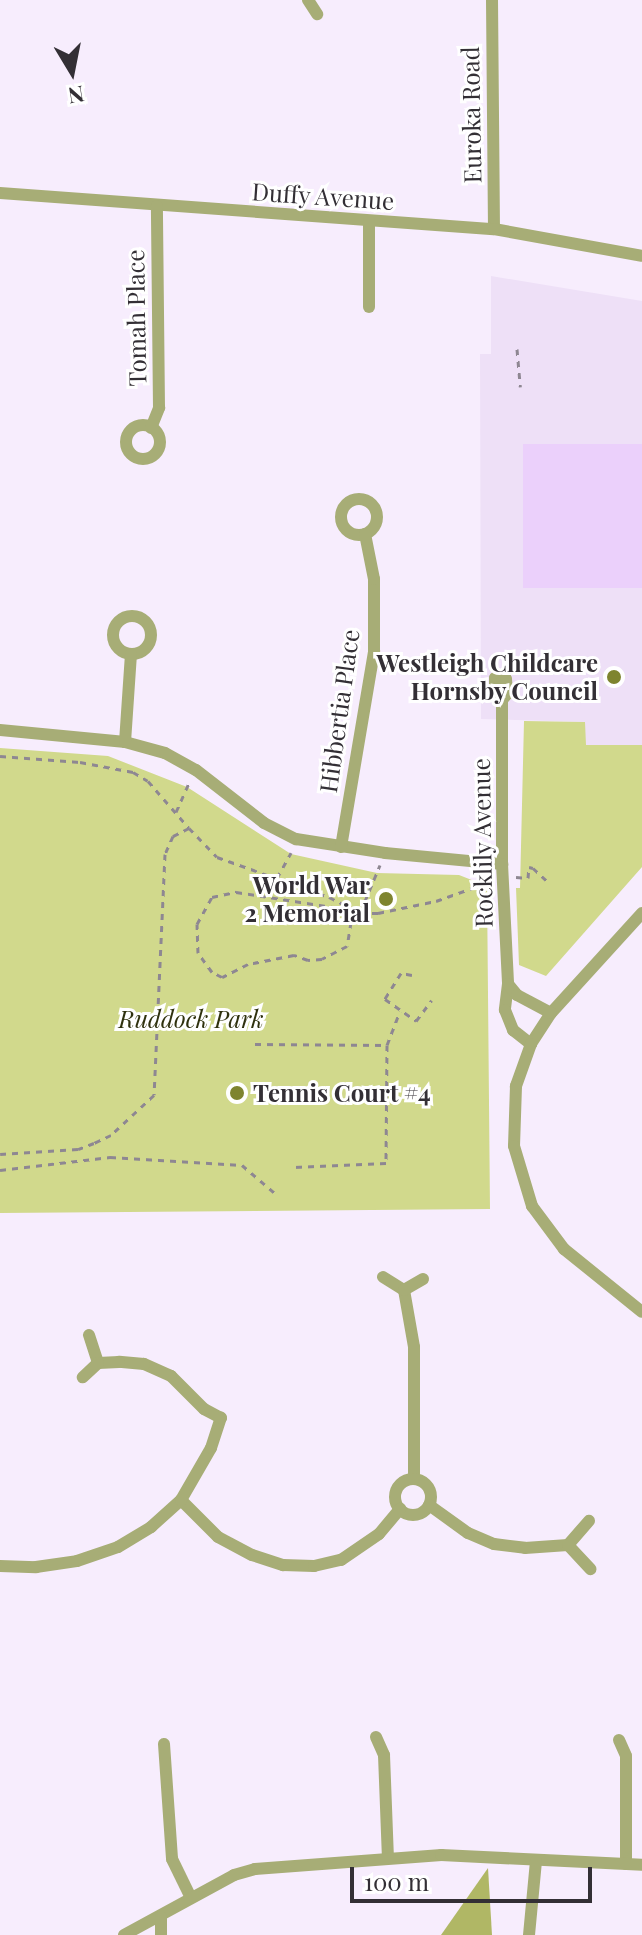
<!DOCTYPE html>
<html>
<head>
<meta charset="utf-8">
<style>
	body { margin:0 }
	#map { position:relative; width:642px; height:1935px; overflow:hidden; background:#f7edfd; font-family:"Playfair Display",serif }
	div>[style] { position:absolute }
	[style*='--x'] { left:calc(var(--x)*1px); top:calc(var(--y)*1px); width:calc(var(--w)*1px); rotate:calc(var(--a)*1deg) }
	.built>* { inset:0; background:#eee0f7 }
	.green>* { inset:0; background:#d1d98c }
	.forest>* { inset:0; background:#b0b765 }
	.building>* { inset:0; background:#ebd0fb; transform-origin:0 0 }
	.path>* { height:3px; margin-top:-1.5px; transform-origin:0; background:repeating-linear-gradient(90deg,#8e8792 0 6px,transparent 0 12px) }
	.minor>* { height:12px; margin:-6px; padding:0 6px; transform-origin:6px; border-radius:6px; background:#a7ad76 }
	.minor>.ring { margin:-6px; padding:0; box-sizing:content-box; background:none; border:12px solid #a7ad76; border-radius:50% }
	.dots>* { width:22px; height:22px; translate:-50% -50%; box-sizing:border-box; border:4px solid #fff; border-radius:50% }
	span { translate:-50% -50%; white-space:nowrap; text-align:center; line-height:1.15; -webkit-text-stroke:6px #fff; paint-order:stroke }
	.street-label { font-size:24px; color:#332f35 }
	.poi-label { font-size:24px; color:#332f35; font-weight:700 }
	.right { translate:-100% -50%; text-align:right }
	.left { translate:0 -50%; text-align:left }
	.park-label { font-size:24px; color:#2f310e; font-style:italic }
	.north { position:absolute; left:32px; top:32px; width:80px; height:80px; -webkit-text-stroke:6px #fff; paint-order:stroke; rotate:170deg; font-size:22px; font-weight:700; line-height:32px; text-align:center; color:#332f35 }
	.north::after { content:''; display:block; margin:auto; width:28px; height:36px; background:#332f35; clip-path:polygon(50% 0,100% 100%,50% 72%,0 100%) }
	.scale { position:absolute; left:350px; top:1867px; width:242px; height:36px; box-sizing:border-box; border:4px solid #332f35; border-top:0; padding-left:10px; font-size:24px; line-height:28px; white-space:nowrap; color:#332f35; -webkit-text-stroke:6px #fff; paint-order:stroke }
</style>
</head>
<body>
<div id="map">
	<div class="built">
		<i style="clip-path:polygon(491px 276px,642px 301px,642px 745px,585px 746px,585px 722px,481px 719px,480px 354px,491px 354px)"></i>
	</div>
	<div class="green">
		<i style="clip-path:polygon(524px 721px,585px 722px,586px 745px,642px 745px,642px 867px,546px 976px,519px 965px,516px 888px,520px 888px)"></i>
		<i style="clip-path:polygon(0 748px,108px 756px,187px 787px,291px 854px,377px 873px,459px 875px,487px 886px,490px 1209px,0 1213px)"></i>
	</div>
	<div class="forest">
		<i style="clip-path:polygon(488px 1868px,492px 1935px,441px 1935px)"></i>
	</div>
	<div class="building">
		<i style="left:523px;top:444px;width:119px;height:144px"></i>
	</div>
	<div class="path">
		<i style="--x:517;--y:349;--w:38;--a:85"></i>
		<i style="--x:0;--y:756;--w:80;--a:4.3"></i>
		<i style="--x:80;--y:762;--w:54;--a:10.7"></i>
		<i style="--x:133;--y:772;--w:17;--a:31"></i>
		<i style="--x:148;--y:781;--w:62;--a:48.9"></i>
		<i style="--x:189;--y:828;--w:18;--a:153"></i>
		<i style="--x:173;--y:836;--w:20;--a:114"></i>
		<i style="--x:165;--y:854;--w:241;--a:92.6"></i>
		<i style="--x:154;--y:1095;--w:59;--a:137.1"></i>
		<i style="--x:111;--y:1135;--w:19;--a:155"></i>
		<i style="--x:94;--y:1143;--w:17;--a:159"></i>
		<i style="--x:78;--y:1149;--w:78;--a:176.3"></i>
		<i style="--x:176;--y:812;--w:32;--a:-66"></i>
		<i style="--x:189;--y:828;--w:40;--a:46"></i>
		<i style="--x:217;--y:857;--w:119;--a:19.7"></i>
		<i style="--x:329;--y:897;--w:35;--a:27"></i>
		<i style="--x:360;--y:913;--w:18;--a:0"></i>
		<i style="--x:378;--y:913;--w:59;--a:-11.7"></i>
		<i style="--x:436;--y:901;--w:56;--a:-19.7"></i>
		<i style="--x:516;--y:877;--w:12;--a:5"></i>
		<i style="--x:528;--y:878;--w:11;--a:-85"></i>
		<i style="--x:529;--y:867;--w:4;--a:14"></i>
		<i style="--x:533;--y:868;--w:23;--a:43"></i>
		<i style="--x:277;--y:878;--w:29;--a:-61"></i>
		<i style="--x:236;--y:892;--w:104;--a:8.8"></i>
		<i style="--x:339;--y:908;--w:18;--a:49"></i>
		<i style="--x:351;--y:922;--w:24;--a:99"></i>
		<i style="--x:347;--y:946;--w:28;--a:153"></i>
		<i style="--x:322;--y:959;--w:14;--a:176"></i>
		<i style="--x:308;--y:960;--w:15;--a:-160"></i>
		<i style="--x:294;--y:955;--w:47;--a:168.9"></i>
		<i style="--x:248;--y:964;--w:29;--a:153"></i>
		<i style="--x:222;--y:977;--w:11;--a:-153"></i>
		<i style="--x:212;--y:972;--w:24;--a:-126"></i>
		<i style="--x:198;--y:953;--w:29;--a:-92"></i>
		<i style="--x:197;--y:924;--w:31;--a:-61"></i>
		<i style="--x:212;--y:897;--w:25;--a:-12"></i>
		<i style="--x:351;--y:922;--w:13;--a:-45"></i>
		<i style="--x:360;--y:913;--w:52;--a:-67.4"></i>
		<i style="--x:412;--y:975;--w:11;--a:-170"></i>
		<i style="--x:401;--y:973;--w:31;--a:122"></i>
		<i style="--x:385;--y:999;--w:38;--a:35"></i>
		<i style="--x:416;--y:1021;--w:26;--a:-53"></i>
		<i style="--x:255;--y:1044;--w:132;--a:0.4"></i>
		<i style="--x:387;--y:1045;--w:118;--a:90.5"></i>
		<i style="--x:386;--y:1163;--w:92;--a:177.5"></i>
		<i style="--x:387;--y:1045;--w:36;--a:-69"></i>
		<i style="--x:0;--y:1170;--w:111;--a:-6.7"></i>
		<i style="--x:110;--y:1157;--w:132;--a:3.5"></i>
		<i style="--x:242;--y:1165;--w:46;--a:40.6"></i>
	</div>
	<div class="minor">
		<i style="--x:308;--y:0;--w:17;--a:57"></i>
		<i style="--x:492;--y:0;--w:229;--a:89.5"></i>
		<i style="--x:0;--y:193;--w:495;--a:4.2"></i>
		<i style="--x:494;--y:229;--w:150;--a:10.3"></i>
		<i style="--x:369;--y:307;--w:86;--a:-90"></i>
		<i class="ring" style="left:126px;top:425px;width:22px;height:22px"></i>
		<i style="--x:151;--y:428;--w:22;--a:-68"></i>
		<i style="--x:159;--y:408;--w:202;--a:-90.6"></i>
		<i class="ring" style="left:341px;top:499px;width:24px;height:24px"></i>
		<i class="ring" style="left:113px;top:616px;width:26px;height:26px"></i>
		<i style="--x:502;--y:700;--w:9;--a:-144"></i>
		<i style="--x:495;--y:695;--w:17;--a:-90"></i>
		<i style="--x:495;--y:678;--w:7;--a:-27"></i>
		<i style="--x:501;--y:675;--w:6;--a:39"></i>
		<i style="--x:506;--y:679;--w:15;--a:86"></i>
		<i style="--x:507;--y:694;--w:8;--a:130"></i>
		<i style="--x:502;--y:700;--w:164;--a:90"></i>
		<i style="--x:502;--y:864;--w:120;--a:87.1"></i>
		<i style="--x:508;--y:984;--w:26;--a:97"></i>
		<i style="--x:505;--y:1010;--w:22;--a:68"></i>
		<i style="--x:513;--y:1030;--w:23;--a:38"></i>
		<i style="--x:0;--y:730;--w:126;--a:5.5"></i>
		<i style="--x:125;--y:742;--w:41;--a:15.4"></i>
		<i style="--x:165;--y:753;--w:35;--a:29"></i>
		<i style="--x:196;--y:770;--w:86;--a:37.9"></i>
		<i style="--x:264;--y:823;--w:36;--a:27"></i>
		<i style="--x:296;--y:839;--w:90;--a:8.9"></i>
		<i style="--x:385;--y:853;--w:118;--a:5.4"></i>
		<i style="--x:125;--y:742;--w:88;--a:-86.1"></i>
		<i style="--x:341;--y:847;--w:199;--a:-80.4"></i>
		<i style="--x:374;--y:651;--w:72;--a:-90"></i>
		<i style="--x:374;--y:579;--w:46;--a:-101.3"></i>
		<i style="--x:642;--y:913;--w:135;--a:132.3"></i>
		<i style="--x:551;--y:1013;--w:37;--a:123"></i>
		<i style="--x:531;--y:1044;--w:45;--a:109.7"></i>
		<i style="--x:516;--y:1086;--w:60;--a:91.9"></i>
		<i style="--x:514;--y:1146;--w:63;--a:73.3"></i>
		<i style="--x:532;--y:1206;--w:54;--a:53.3"></i>
		<i style="--x:564;--y:1249;--w:100;--a:38.9"></i>
		<i style="--x:508;--y:984;--w:14;--a:51"></i>
		<i style="--x:517;--y:995;--w:38;--a:28"></i>
		<i style="--x:383;--y:1277;--w:25;--a:32"></i>
		<i style="--x:404;--y:1290;--w:58;--a:80"></i>
		<i style="--x:414;--y:1347;--w:132;--a:90"></i>
		<i style="--x:404;--y:1290;--w:22;--a:-30"></i>
		<i style="--x:89;--y:1335;--w:29;--a:72"></i>
		<i class="ring" style="left:395px;top:1479px;width:24px;height:24px"></i>
		<i style="--x:181;--y:1500;--w:52;--a:45"></i>
		<i style="--x:218;--y:1537;--w:38;--a:28"></i>
		<i style="--x:252;--y:1555;--w:33;--a:18"></i>
		<i style="--x:283;--y:1565;--w:31;--a:2"></i>
		<i style="--x:314;--y:1566;--w:28;--a:-13"></i>
		<i style="--x:341;--y:1560;--w:46;--a:-34.4"></i>
		<i style="--x:379;--y:1534;--w:33;--a:-50"></i>
		<i style="--x:429;--y:1505;--w:48;--a:35.7"></i>
		<i style="--x:468;--y:1533;--w:28;--a:23"></i>
		<i style="--x:494;--y:1544;--w:31;--a:7"></i>
		<i style="--x:525;--y:1548;--w:43;--a:-4"></i>
		<i style="--x:568;--y:1545;--w:33;--a:47"></i>
		<i style="--x:568;--y:1545;--w:32;--a:-49"></i>
		<i style="--x:0;--y:1566;--w:36;--a:2"></i>
		<i style="--x:36;--y:1567;--w:41;--a:-8.3"></i>
		<i style="--x:77;--y:1561;--w:43;--a:-18.9"></i>
		<i style="--x:118;--y:1547;--w:39;--a:-31"></i>
		<i style="--x:151;--y:1527;--w:40;--a:-42"></i>
		<i style="--x:181;--y:1500;--w:60;--a:-60"></i>
		<i style="--x:211;--y:1448;--w:32;--a:-72"></i>
		<i style="--x:221;--y:1418;--w:19;--a:-152"></i>
		<i style="--x:204;--y:1409;--w:47;--a:-135"></i>
		<i style="--x:171;--y:1376;--w:30;--a:-156"></i>
		<i style="--x:144;--y:1364;--w:25;--a:-175"></i>
		<i style="--x:119;--y:1362;--w:21;--a:177"></i>
		<i style="--x:98;--y:1363;--w:21;--a:137"></i>
		<i style="--x:376;--y:1737;--w:20;--a:66"></i>
		<i style="--x:384;--y:1755;--w:102;--a:87.8"></i>
		<i style="--x:619;--y:1740;--w:17;--a:66"></i>
		<i style="--x:626;--y:1756;--w:108;--a:90"></i>
		<i style="--x:164;--y:1744;--w:115;--a:86"></i>
		<i style="--x:172;--y:1859;--w:43;--a:64"></i>
		<i style="--x:124;--y:1935;--w:125;--a:-28.6"></i>
		<i style="--x:234;--y:1875;--w:22;--a:-16"></i>
		<i style="--x:255;--y:1869;--w:187;--a:-4.3"></i>
		<i style="--x:441;--y:1855;--w:201;--a:2.8"></i>
		<i style="--x:161;--y:1935;--w:18;--a:-90"></i>
		<i style="--x:529;--y:1935;--w:74;--a:-84.6"></i>
	</div>
	<div class="dots">
		<i style="left:614px;top:677px;background:#7e842f"></i>
		<i style="left:386px;top:899px;background:#7e842f"></i>
		<i style="left:237px;top:1093px;background:#7e842f"></i>
	</div>
	<div class="street-label">
		<span style="left:471px;top:115px;rotate:-91deg">Euroka Road</span>
		<span style="left:323px;top:196px;rotate:4deg">Duffy Avenue</span>
		<span style="left:136px;top:318px;rotate:-91deg">Tomah Place</span>
		<span style="left:339px;top:711px;rotate:-82deg">Hibbertia Place</span>
		<span style="left:482px;top:843px;rotate:-91deg">Rocklily Avenue</span>
	</div>
	<div class="poi-label">
		<span class="right" style="left:598px;top:677px">Westleigh Childcare<br>Hornsby Council</span>
		<span class="right" style="left:370px;top:899px">World War<br>2 Memorial</span>
		<span class="left" style="left:253px;top:1093px">Tennis Court #4</span>
	</div>
	<div class="park-label">
		<span style="left:191px;top:1019px">Ruddock Park</span>
	</div>
	<div class="north">N</div>
	<div class="scale">100 m</div>
</div>
</body>
</html>
